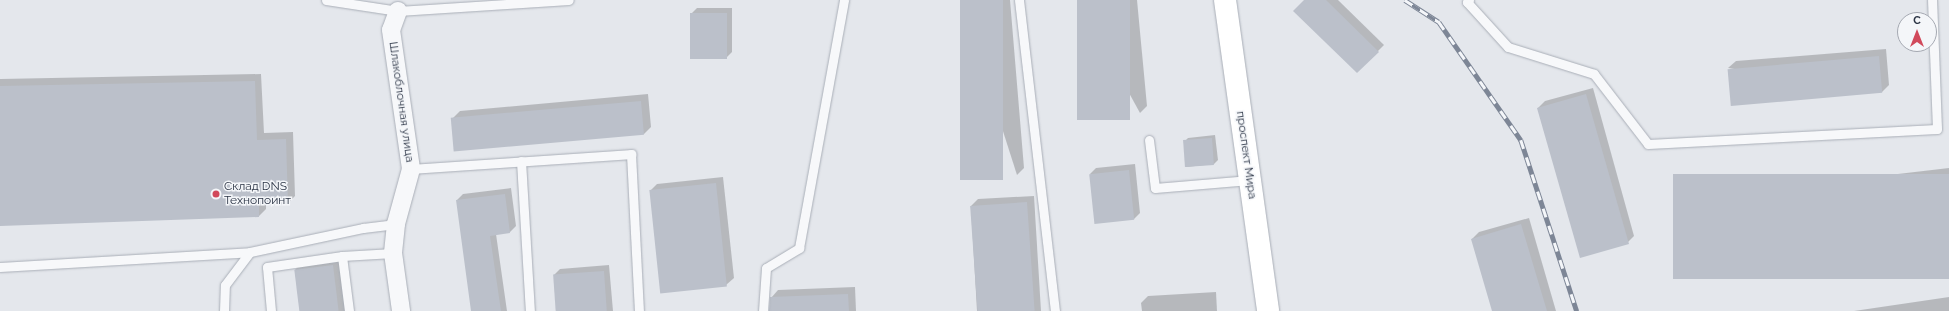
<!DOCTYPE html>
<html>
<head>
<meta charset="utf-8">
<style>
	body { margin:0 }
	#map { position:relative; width:1949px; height:311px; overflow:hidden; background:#e4e7ec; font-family:Raleway,sans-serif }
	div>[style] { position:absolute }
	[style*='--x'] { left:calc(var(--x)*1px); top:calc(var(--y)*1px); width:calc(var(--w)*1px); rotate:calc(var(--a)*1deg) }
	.shadow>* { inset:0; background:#0003 }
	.building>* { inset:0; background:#bbc0ca; transform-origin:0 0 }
	.roads { filter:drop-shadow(0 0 1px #a9aeb7) drop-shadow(0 0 1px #a9aeb7) }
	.service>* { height:9px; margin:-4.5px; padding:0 4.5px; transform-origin:4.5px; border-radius:4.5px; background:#f7f8fa }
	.minor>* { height:18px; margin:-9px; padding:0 9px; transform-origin:9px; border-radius:9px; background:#f7f8fa }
	.primary>* { height:22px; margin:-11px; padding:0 11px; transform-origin:11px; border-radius:11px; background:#fff }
	.rail>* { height:4.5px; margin-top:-2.25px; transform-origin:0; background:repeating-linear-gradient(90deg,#f4f6f9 0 9px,#7d8696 0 18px); box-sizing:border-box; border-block:1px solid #7d8696 }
	.dots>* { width:11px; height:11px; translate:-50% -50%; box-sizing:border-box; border:2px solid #f4f6f9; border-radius:50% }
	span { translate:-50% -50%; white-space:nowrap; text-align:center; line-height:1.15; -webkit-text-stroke:3px #f4f6f9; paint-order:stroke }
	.street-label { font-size:12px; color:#2b3445 }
	.poi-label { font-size:12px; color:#2b3445 }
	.left { translate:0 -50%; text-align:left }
	.north { position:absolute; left:1897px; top:12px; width:40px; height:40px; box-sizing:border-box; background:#f4f6f9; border:1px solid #a4a8b1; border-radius:50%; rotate:0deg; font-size:11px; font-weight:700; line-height:16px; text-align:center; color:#2b3445 }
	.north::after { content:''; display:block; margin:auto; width:14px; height:18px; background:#d1495b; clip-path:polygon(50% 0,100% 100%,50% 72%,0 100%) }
</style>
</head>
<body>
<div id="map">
	<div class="shadow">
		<i style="clip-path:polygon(961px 0,1010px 0,1024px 168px,1017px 175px)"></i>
		<i style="clip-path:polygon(1078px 0,1137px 0,1147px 106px,1140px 113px)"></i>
		<i style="clip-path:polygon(1306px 0,1338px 0,1384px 45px,1357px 72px)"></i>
		<i style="clip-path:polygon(697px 8px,732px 8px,732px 52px,726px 58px,691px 14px)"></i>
		<i style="clip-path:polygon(1886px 49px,1889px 85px,1882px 92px,1728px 68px,1736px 61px)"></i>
		<i style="clip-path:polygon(261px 74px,264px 133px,293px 132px,295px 196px,288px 203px,266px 204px,266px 209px,259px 216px,0 225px,0 79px)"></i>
		<i style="clip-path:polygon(1593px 88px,1634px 236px,1627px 243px,1538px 108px,1545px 101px)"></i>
		<i style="clip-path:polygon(648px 94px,651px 127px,644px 134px,453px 118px,460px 111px)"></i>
		<i style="clip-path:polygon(1215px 135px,1218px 160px,1214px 164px,1186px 167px,1184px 142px,1188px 138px)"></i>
		<i style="clip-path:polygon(1135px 164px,1140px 213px,1134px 219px,1090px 174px,1096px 168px)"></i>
		<i style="clip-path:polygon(1949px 168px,1949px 278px,1676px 206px,1684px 199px)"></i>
		<i style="clip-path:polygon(723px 177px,734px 278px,726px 285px,650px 191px,657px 184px)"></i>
		<i style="clip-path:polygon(511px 188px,516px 226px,510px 232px,496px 234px,507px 311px,472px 311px,457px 200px,463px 194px)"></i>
		<i style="clip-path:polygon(1034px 196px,1041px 311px,977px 311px,971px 206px,978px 199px)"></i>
		<i style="clip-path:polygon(1529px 218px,1556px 311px,1493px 311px,1472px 239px,1479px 232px)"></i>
		<i style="clip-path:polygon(340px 258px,346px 311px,300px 311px,295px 270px,302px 262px)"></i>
		<i style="clip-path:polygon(609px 265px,613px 311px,557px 311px,554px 275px,560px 269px)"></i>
		<i style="clip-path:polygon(855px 287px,856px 311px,770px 311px,771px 298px,778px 290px)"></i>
		<i style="clip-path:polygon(1216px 292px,1217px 311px,1142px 311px,1141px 303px,1148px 296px)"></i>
		<i style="clip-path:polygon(1949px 297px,1949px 311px,1854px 311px)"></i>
	</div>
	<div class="building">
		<i style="left:960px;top:0;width:43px;height:180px"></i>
		<i style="left:1077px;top:0;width:53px;height:120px"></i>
		<i style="clip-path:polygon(1304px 0,1326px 0,1379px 52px,1357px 73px,1293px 11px)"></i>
		<i style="left:690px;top:13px;width:37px;height:46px"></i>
		<i style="left:1879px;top:56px;width:37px;height:152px;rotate:85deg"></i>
		<i style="clip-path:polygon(255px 81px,257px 140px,286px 139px,288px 204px,259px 205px,259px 217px,0 226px,0 86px)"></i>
		<i style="left:1586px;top:94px;width:156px;height:51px;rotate:74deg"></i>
		<i style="left:641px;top:101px;width:34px;height:191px;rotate:85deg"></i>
		<i style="left:1212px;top:138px;width:27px;height:29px;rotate:86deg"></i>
		<i style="left:1129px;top:170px;width:50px;height:40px;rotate:84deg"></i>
		<i style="left:1949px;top:174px;width:105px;height:276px;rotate:90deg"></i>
		<i style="left:716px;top:183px;width:104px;height:67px;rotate:84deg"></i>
		<i style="clip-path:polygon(505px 194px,510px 233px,490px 236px,501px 311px,471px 311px,456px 200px)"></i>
		<i style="left:1027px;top:202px;width:109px;height:57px;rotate:86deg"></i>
		<i style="clip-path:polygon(1521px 224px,1547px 311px,1492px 311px,1471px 239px)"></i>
		<i style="left:333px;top:265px;width:46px;height:39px;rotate:83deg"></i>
		<i style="left:604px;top:271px;width:40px;height:51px;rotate:86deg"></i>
		<i style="clip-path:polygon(848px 294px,849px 311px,769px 311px,770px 297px)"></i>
	</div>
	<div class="roads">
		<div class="service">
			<i style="--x:326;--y:0;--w:73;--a:8.7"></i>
			<i style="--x:398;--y:11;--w:171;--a:-3.7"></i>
			<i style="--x:1019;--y:0;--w:313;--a:83.4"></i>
			<i style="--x:1469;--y:0;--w:3;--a:135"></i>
			<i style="--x:1467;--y:2;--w:61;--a:47.7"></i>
			<i style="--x:1508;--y:47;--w:90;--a:17.4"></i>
			<i style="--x:1594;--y:74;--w:88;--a:52.4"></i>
			<i style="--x:1648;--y:144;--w:289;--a:-3"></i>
			<i style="--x:1937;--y:129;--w:129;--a:-92.2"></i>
			<i style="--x:1149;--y:140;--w:48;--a:82.9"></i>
			<i style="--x:1155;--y:188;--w:95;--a:-4.8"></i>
			<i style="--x:521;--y:161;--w:150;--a:86.6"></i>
			<i style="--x:411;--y:169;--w:221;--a:-3.9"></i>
			<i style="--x:631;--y:154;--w:157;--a:87.1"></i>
			<i style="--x:342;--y:256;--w:55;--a:82.7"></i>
			<i style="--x:0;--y:267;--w:250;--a:-3.4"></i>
			<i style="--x:250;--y:252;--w:116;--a:-12"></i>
			<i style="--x:363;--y:228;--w:33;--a:-7"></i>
			<i style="--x:224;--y:311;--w:26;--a:-88"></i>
			<i style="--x:225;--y:285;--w:41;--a:-52.9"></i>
			<i style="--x:271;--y:311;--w:44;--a:-95.2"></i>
			<i style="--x:267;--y:267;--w:76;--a:-8.3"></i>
			<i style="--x:342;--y:256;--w:51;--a:-3.4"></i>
			<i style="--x:763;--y:311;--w:43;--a:-86"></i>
			<i style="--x:766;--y:268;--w:39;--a:-31"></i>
			<i style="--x:799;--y:248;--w:252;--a:-79.7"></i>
		</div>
		<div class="minor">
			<i style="--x:398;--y:11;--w:20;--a:110"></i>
			<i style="--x:391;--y:30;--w:140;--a:81.8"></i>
			<i style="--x:411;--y:169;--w:57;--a:105.3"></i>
			<i style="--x:396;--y:224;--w:29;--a:96"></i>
			<i style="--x:393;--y:253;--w:59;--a:82.1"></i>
		</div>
		<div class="primary">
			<i style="--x:1225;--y:0;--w:314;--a:82.1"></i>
		</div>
	</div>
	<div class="rail">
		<i style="--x:1405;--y:0;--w:40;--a:32.9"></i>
		<i style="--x:1439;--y:22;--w:144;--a:55.2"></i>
		<i style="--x:1521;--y:140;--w:180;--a:71.9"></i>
	</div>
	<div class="dots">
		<i style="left:216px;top:194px;background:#d1495b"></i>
	</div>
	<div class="street-label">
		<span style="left:401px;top:102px;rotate:82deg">Шлакоблочная улица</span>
		<span style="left:1246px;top:155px;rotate:82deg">проспект Мира</span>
	</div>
	<div class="poi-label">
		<span class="left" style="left:224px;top:194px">Склад DNS<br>Технопоинт</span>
	</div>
	<div class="north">С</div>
</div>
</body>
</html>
